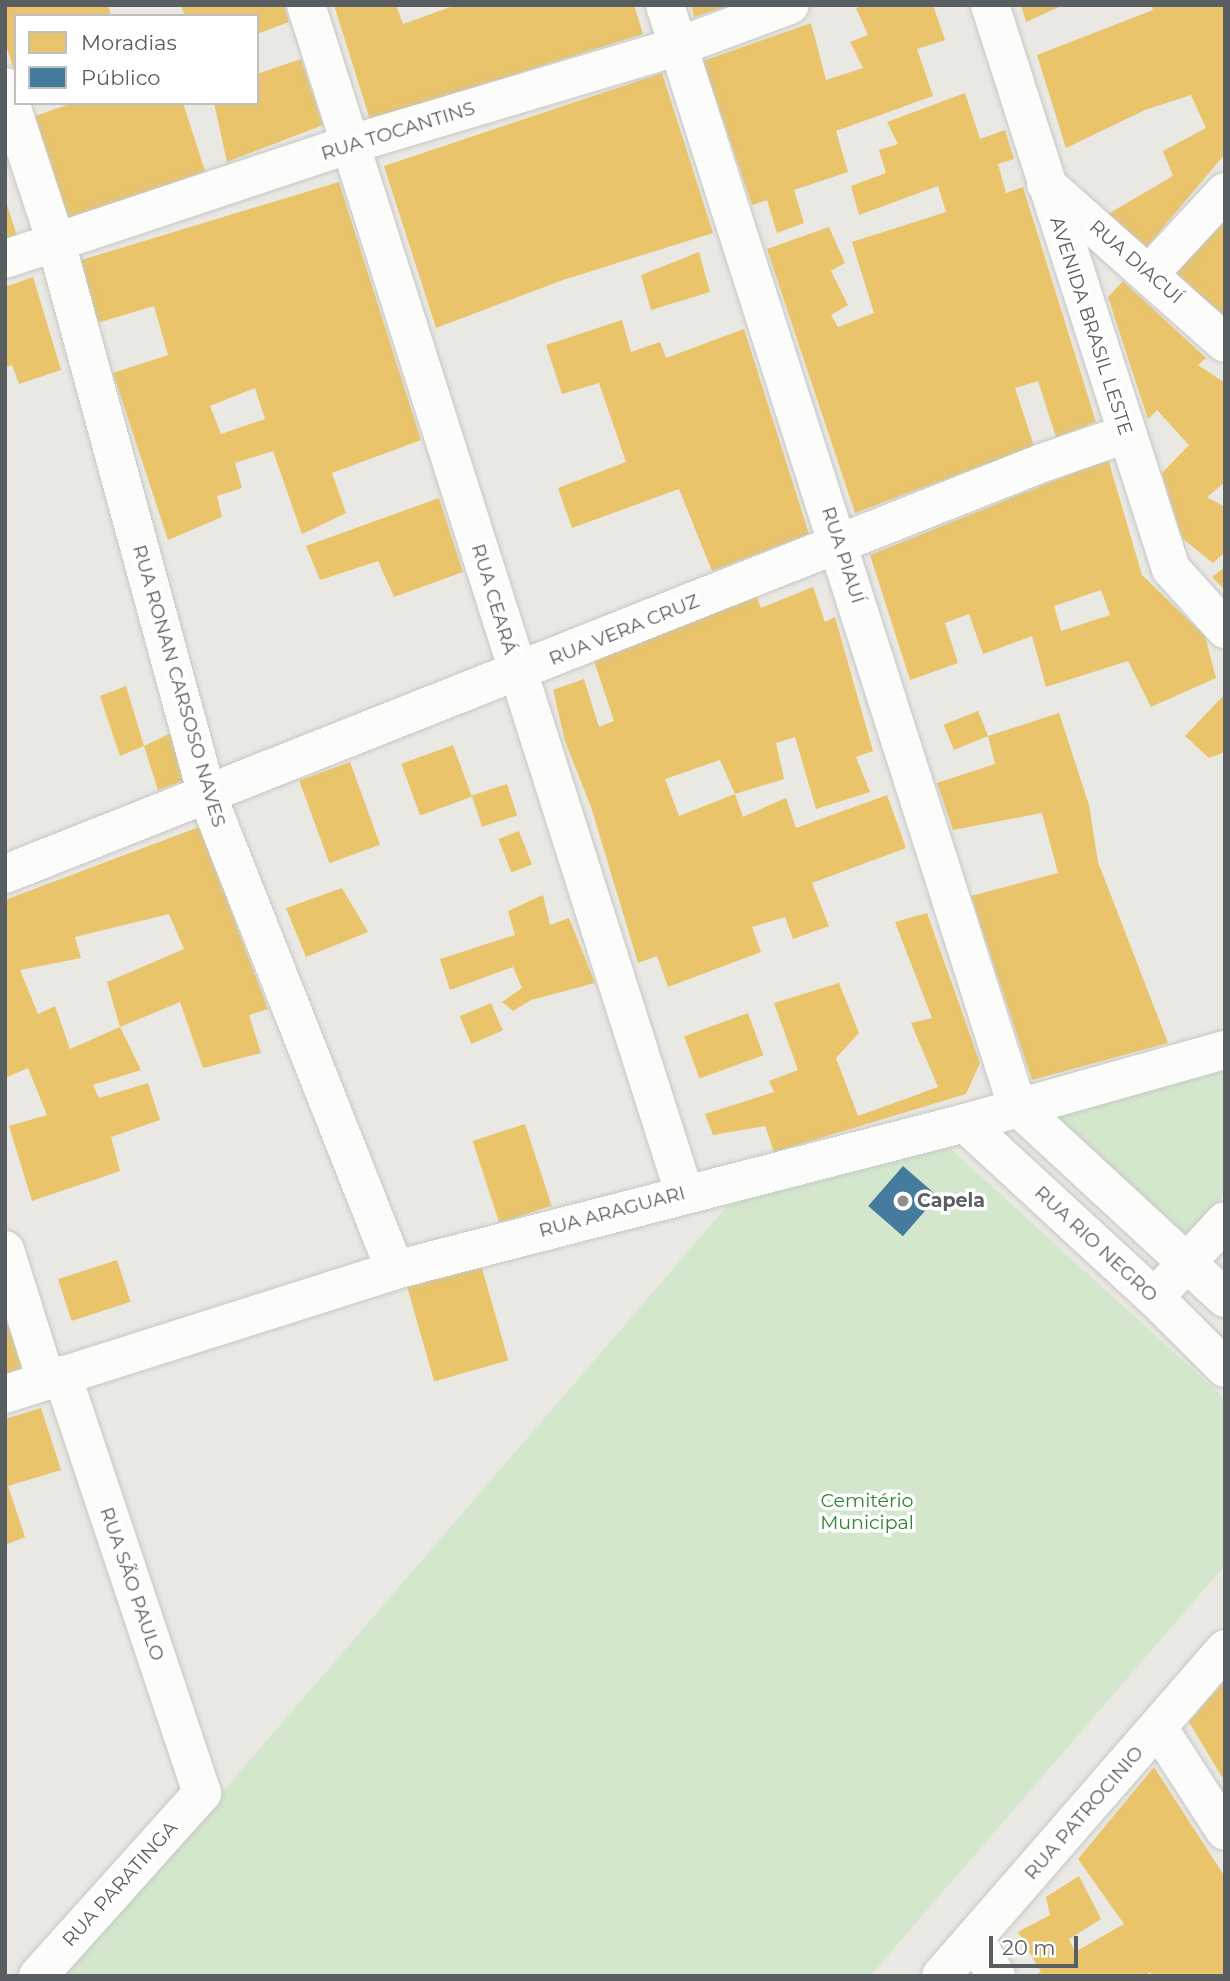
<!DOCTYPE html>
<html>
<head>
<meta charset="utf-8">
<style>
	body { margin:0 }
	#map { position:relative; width:1230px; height:1981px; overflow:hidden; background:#eae8e3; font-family:Montserrat,sans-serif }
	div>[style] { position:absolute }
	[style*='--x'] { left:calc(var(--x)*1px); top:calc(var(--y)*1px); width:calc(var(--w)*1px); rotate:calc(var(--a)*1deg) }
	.green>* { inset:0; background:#d2e7cc }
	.homes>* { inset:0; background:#e9c46a; transform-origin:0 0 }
	.public>* { inset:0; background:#457b9d; transform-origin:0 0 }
	.roads { filter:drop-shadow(0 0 2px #c6c7c6) drop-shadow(0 0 2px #c6c7c6) }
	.minor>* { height:38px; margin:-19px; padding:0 19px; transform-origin:19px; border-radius:19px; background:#fcfcfb }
	.dots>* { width:19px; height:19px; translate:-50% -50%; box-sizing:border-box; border:4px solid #fff; border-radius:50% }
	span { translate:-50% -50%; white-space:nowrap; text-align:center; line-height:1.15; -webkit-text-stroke:7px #fff; paint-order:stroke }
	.street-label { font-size:19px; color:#595e62 }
	.poi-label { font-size:19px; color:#595e62; font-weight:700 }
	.left { translate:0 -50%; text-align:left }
	.park-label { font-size:19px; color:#31852e }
	.frame { position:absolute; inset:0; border:7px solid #595e62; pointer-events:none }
	.legend { position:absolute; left:14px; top:14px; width:245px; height:91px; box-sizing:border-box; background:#fff; border:2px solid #bdbfc0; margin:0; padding:9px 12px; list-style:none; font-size:21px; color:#595e62 }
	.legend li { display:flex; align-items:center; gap:14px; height:35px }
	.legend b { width:35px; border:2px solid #bdbfc0 }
	.scale { position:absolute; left:989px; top:1936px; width:89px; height:32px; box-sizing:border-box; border:4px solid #595e62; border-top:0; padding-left:9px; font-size:21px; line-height:24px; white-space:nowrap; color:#595e62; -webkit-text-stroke:5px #fff; paint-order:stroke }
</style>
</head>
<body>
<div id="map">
	<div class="green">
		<i style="clip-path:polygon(1225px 1067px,1225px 1192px,1188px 1235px,1047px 1112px)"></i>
		<i style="clip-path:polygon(950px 1148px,1225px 1399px,1225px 1565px,870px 1976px,64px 1976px,729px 1204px)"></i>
	</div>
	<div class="homes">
		<i style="clip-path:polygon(5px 5px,108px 5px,111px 16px,16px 16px,15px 73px,5px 42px)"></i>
		<i style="clip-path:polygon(181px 5px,284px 5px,289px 22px,257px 34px,257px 16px,185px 16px)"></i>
		<i style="clip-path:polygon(334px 5px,396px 5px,403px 24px,456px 5px,634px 5px,643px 34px,370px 120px)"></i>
		<i style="clip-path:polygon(691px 5px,728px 5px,728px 6px,694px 17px)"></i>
		<i style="clip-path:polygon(865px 5px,933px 5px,945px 40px,917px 49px,933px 96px,836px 131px,848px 172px,794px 190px,804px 223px,777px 233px,767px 200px,752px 205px,703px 61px,811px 23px,826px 80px,863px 68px,850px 42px,868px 35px,856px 8px)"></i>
		<i style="clip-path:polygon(1021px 5px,1063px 5px,1026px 22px)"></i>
		<i style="clip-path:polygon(1151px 5px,1225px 5px,1225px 154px,1144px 250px,1108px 214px,1173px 176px,1163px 151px,1206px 128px,1191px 95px,1145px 110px,1066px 148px,1037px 55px,1153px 10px)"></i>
		<i style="clip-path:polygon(301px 59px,323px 125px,227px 162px,214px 103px,257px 103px,257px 74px)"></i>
		<i style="clip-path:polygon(662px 73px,713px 233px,563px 280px,436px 328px,384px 166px)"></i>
		<i style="clip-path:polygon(965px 93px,980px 139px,1005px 130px,1014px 159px,998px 164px,1006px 193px,1023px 187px,1096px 422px,1056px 437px,1038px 381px,1015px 388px,1034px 446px,855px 513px,767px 249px,829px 227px,845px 263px,831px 271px,848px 305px,831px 315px,838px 327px,874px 313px,852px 242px,946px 212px,938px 186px,859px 215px,851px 186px,886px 173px,879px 150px,898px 144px,887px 122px)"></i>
		<i style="clip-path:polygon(72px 103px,183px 103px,205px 171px,64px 223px,30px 118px)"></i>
		<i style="clip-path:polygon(evenodd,339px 182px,421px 440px,332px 473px,346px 513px,302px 534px,273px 451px,235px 463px,242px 488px,217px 496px,222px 517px,168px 540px,113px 373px,168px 355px,154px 306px,97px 323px,78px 261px,339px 182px,255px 388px,265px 419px,221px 434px,210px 406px,255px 388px)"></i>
		<i style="clip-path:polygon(5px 199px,18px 239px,5px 242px)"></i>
		<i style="clip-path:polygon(1225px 213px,1225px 319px,1173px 270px)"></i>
		<i style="clip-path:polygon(699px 252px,710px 292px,651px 310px,641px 275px)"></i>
		<i style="clip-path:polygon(33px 277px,61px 370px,19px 384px,12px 365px,5px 367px,5px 287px)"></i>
		<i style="clip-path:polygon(1123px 281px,1206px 358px,1198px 365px,1225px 383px,1225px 482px,1207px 497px,1225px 507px,1225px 552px,1213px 563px,1183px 539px,1177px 522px,1162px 473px,1189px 445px,1157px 410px,1148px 419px,1108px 297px)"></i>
		<i style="clip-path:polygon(622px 320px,631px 352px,660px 342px,666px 358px,744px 329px,809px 534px,712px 571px,679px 489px,572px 528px,558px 488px,626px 462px,599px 383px,562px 394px,546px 345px)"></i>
		<i style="clip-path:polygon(evenodd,1108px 459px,1142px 575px,1205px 636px,1216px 678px,1151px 707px,1128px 661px,1046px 687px,1032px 636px,983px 654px,969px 614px,945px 623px,958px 663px,910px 680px,870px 555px,1108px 459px,1101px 590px,1110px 615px,1061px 631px,1054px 606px,1101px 590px)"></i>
		<i style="clip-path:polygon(439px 498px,463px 572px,394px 597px,378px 561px,320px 580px,306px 546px)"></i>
		<i style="clip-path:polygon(1225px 567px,1225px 590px,1212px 577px)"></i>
		<i style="clip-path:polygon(813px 587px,825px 622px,835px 617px,873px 751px,856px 757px,870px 792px,816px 809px,795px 737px,776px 743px,784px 779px,735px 794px,720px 760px,665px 779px,679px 816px,735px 794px,743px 817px,786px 798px,796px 828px,887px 795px,906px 848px,812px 883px,829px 926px,793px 939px,785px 917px,752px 927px,761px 952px,668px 987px,657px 956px,638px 963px,591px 807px,565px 741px,553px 690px,584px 679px,599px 727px,614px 721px,594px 661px,756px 595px,761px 608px)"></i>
		<i style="clip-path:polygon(126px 686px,144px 746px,171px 733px,186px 780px,158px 790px,144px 746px,120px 756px,100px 696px)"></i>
		<i style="clip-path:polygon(1225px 694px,1225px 752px,1209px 758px,1185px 736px)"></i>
		<i style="left:978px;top:711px;width:27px;height:37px;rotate:68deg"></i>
		<i style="clip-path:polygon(1059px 713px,1089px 805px,1098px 862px,1168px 1043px,1032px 1080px,971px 896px,1058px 873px,1042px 813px,953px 830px,937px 783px,995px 764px,988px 736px)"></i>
		<i style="left:453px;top:745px;width:55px;height:55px;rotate:70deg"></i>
		<i style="left:350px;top:762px;width:88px;height:54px;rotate:70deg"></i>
		<i style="left:507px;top:784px;width:33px;height:37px;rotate:72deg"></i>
		<i style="clip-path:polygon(evenodd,199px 827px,268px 1009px,249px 1015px,261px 1053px,203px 1068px,180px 1002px,120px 1027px,141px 1070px,93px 1085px,99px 1098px,148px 1083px,160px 1120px,111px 1137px,120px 1171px,32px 1201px,9px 1126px,47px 1115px,28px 1068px,5px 1078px,5px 900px,199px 827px,169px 914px,184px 949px,107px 982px,120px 1027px,70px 1049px,55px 1006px,38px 1014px,20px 970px,81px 958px,75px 937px,169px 914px)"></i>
		<i style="left:519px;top:831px;width:36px;height:22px;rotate:69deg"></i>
		<i style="clip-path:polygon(342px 888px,368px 932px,306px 957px,286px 908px)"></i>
		<i style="clip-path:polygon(543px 895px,550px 925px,569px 918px,595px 983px,531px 1000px,513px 1011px,502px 1002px,522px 988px,513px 967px,450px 990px,440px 959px,515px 935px,508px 911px)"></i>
		<i style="clip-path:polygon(927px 913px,980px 1063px,966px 1094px,774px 1152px,765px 1126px,713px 1135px,705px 1114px,774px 1092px,769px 1081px,798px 1070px,774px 1003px,839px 983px,859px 1033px,836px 1058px,858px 1116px,938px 1087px,911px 1023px,932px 1018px,895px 922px)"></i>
		<i style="left:491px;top:1003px;width:30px;height:34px;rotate:67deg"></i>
		<i style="left:748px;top:1013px;width:45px;height:68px;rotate:70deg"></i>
		<i style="left:525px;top:1124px;width:86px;height:55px;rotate:72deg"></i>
		<i style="left:117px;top:1260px;width:44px;height:62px;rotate:72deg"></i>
		<i style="left:481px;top:1265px;width:99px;height:77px;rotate:74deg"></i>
		<i style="clip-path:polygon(13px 1323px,29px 1371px,5px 1380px,5px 1326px)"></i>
		<i style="clip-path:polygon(41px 1408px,61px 1470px,8px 1486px,25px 1537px,5px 1545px,5px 1419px)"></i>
		<i style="clip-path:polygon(1225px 1680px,1225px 1782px,1189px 1722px)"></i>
		<i style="clip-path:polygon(1154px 1767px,1225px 1877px,1225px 1976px,1152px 1976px,1150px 1972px,1144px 1976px,1034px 1976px,1041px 1972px,1018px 1932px,1050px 1915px,1046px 1897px,1079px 1876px,1101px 1919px,1069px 1939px,1075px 1952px,1124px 1924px,1078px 1859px)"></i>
	</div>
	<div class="public">
		<i style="left:903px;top:1166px;width:46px;height:53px;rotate:41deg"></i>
	</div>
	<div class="roads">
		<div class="minor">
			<i style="--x:306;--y:5;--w:1246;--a:72.34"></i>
			<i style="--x:665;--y:5;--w:1156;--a:72.27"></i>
			<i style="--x:1017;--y:1106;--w:283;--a:42.7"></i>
			<i style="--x:990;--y:5;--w:592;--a:72.21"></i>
			<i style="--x:1171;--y:569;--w:81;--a:48"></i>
			<i style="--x:5;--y:87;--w:163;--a:71.8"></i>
			<i style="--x:56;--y:242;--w:573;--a:74.73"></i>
			<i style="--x:207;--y:795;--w:511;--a:68.41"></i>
			<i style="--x:1046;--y:184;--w:239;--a:41.6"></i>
			<i style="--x:5;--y:259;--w:365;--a:-18.4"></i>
			<i style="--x:351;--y:144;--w:342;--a:-16.6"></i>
			<i style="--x:679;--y:46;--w:118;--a:-20.3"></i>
			<i style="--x:1150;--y:273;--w:110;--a:-47.2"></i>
			<i style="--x:5;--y:874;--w:1115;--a:-21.62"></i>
			<i style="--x:1042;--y:463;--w:89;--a:-19"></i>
			<i style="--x:965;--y:1123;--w:260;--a:42.7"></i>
			<i style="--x:1156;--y:1299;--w:98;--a:45"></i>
			<i style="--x:5;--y:1250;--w:136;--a:72.5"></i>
			<i style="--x:1168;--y:1283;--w:84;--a:-47.4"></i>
			<i style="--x:5;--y:1394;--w:409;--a:-17.6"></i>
			<i style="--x:395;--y:1270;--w:589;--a:-14.46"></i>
			<i style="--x:965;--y:1123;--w:270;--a:-15.7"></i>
			<i style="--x:1159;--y:1729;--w:121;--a:57.1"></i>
			<i style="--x:974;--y:1938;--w:44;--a:59.9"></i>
			<i style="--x:38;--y:1976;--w:246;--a:-48.1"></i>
			<i style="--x:202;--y:1793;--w:441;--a:-108.5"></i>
			<i style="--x:941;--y:1976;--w:433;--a:-49"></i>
		</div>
	</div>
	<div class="dots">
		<i style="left:903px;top:1201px;background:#8c8e8f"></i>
	</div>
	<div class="street-label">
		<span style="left:398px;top:131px;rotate:-17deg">RUA TOCANTINS</span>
		<span style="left:1136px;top:262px;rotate:41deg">RUA DIACUÍ</span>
		<span style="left:1091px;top:326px;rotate:72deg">AVENIDA BRASIL LESTE</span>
		<span style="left:843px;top:555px;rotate:72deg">RUA PIAUÍ</span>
		<span style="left:494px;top:599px;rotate:73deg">RUA CEARÁ</span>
		<span style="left:624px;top:630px;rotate:-22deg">RUA VERA CRUZ</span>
		<span style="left:179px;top:686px;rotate:74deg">RUA RONAN CARSOSO NAVES</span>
		<span style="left:612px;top:1212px;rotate:-15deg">RUA ARAGUARI</span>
		<span style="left:1096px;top:1244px;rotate:43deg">RUA RIO NEGRO</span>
		<span style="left:132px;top:1584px;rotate:71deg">RUA SÃO PAULO</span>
		<span style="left:1084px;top:1813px;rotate:-49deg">RUA PATROCINIO</span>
		<span style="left:120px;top:1884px;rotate:-48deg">RUA PARATINGA</span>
	</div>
	<div class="poi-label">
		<span class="left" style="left:917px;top:1201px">Capela</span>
	</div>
	<div class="park-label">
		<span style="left:867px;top:1512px">Cemitério<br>Municipal</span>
	</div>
	<div class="frame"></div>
	<ul class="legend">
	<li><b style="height:19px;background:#e9c46a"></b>Moradias</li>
	<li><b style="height:19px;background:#457b9d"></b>Público</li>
	</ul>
	<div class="scale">20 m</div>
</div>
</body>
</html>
